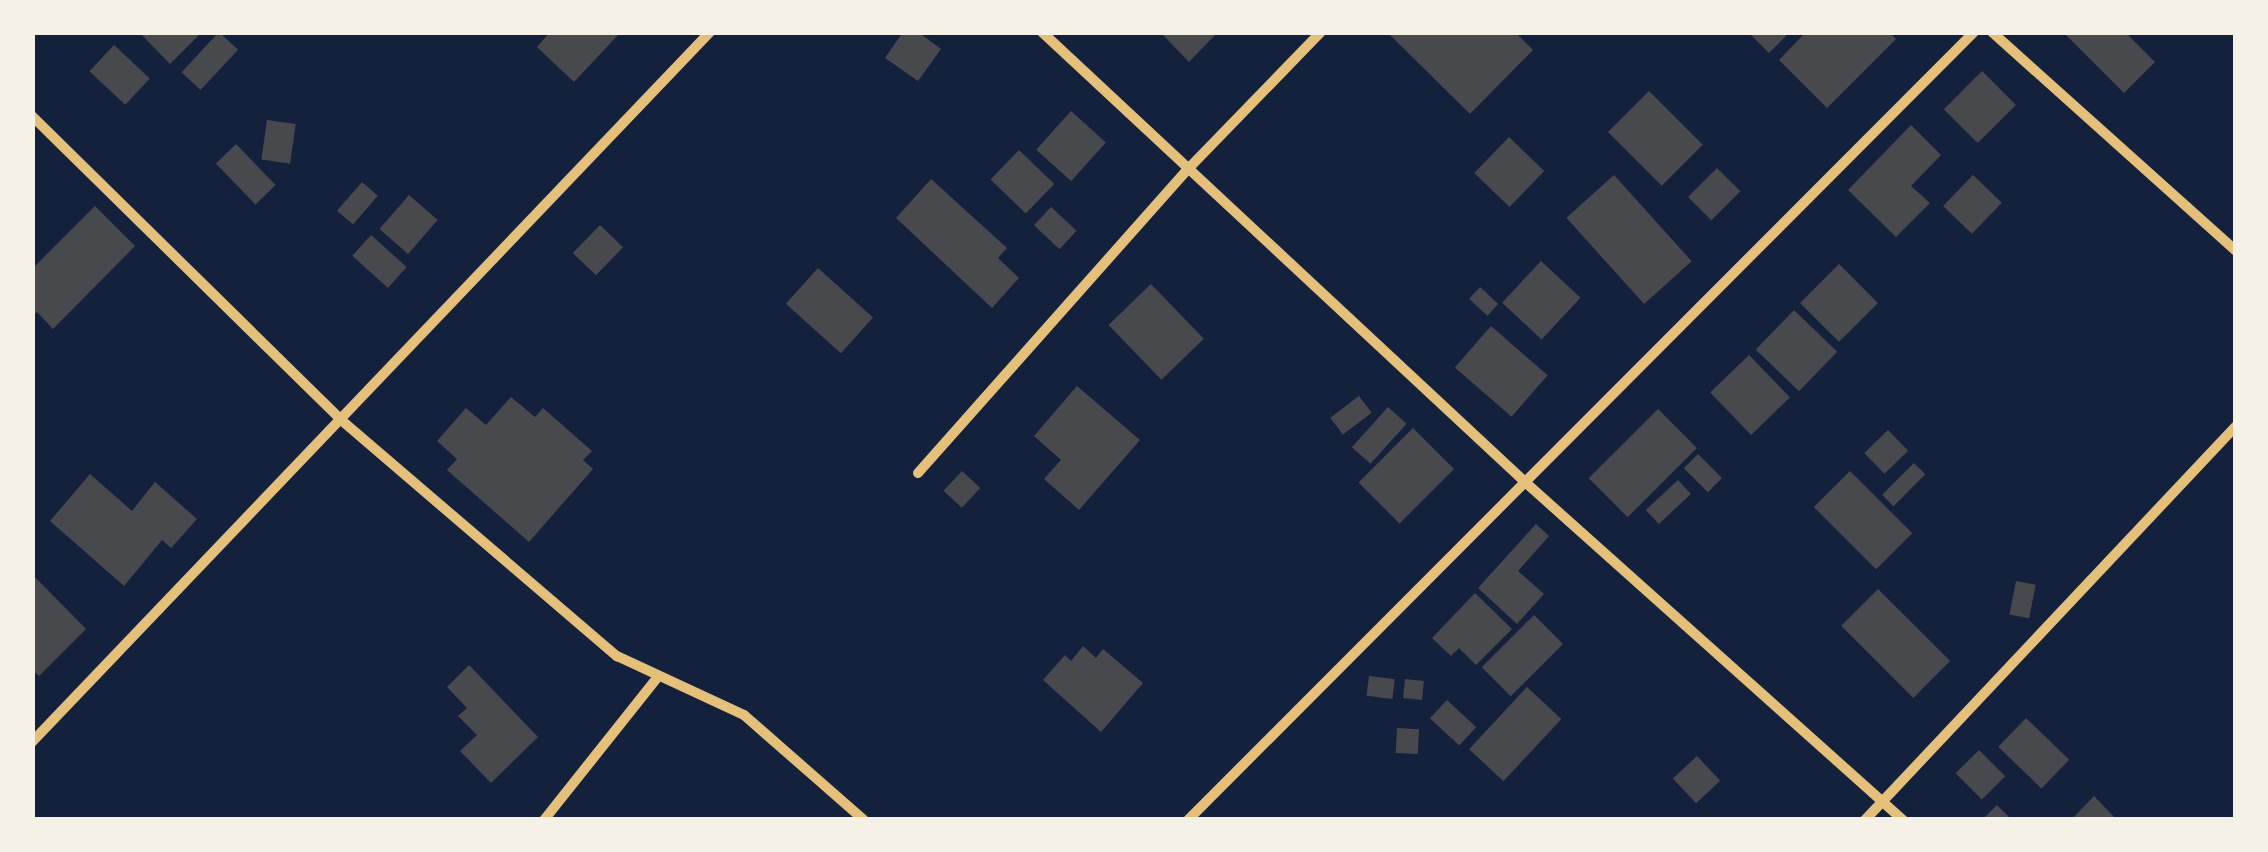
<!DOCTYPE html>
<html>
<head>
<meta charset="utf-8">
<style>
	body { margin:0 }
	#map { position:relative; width:2268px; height:852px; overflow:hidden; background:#14213d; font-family:Helvetica,sans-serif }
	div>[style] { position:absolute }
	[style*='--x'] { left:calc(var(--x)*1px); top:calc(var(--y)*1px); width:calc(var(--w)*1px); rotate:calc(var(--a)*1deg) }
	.building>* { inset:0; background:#48494c; transform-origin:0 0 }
	.minor>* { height:10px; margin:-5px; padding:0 5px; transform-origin:5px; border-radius:5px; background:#e5c07b }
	span { translate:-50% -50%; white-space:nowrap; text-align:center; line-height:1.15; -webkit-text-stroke:9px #f6f1e7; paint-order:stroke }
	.frame { position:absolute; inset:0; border:35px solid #f6f1e7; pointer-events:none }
</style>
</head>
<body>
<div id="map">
	<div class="building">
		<i style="clip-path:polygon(139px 32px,202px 32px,170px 64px)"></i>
		<i style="left:219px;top:32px;width:26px;height:55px;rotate:43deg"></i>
		<i style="clip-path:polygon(550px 32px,617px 32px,619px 34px,574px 82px,537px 47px)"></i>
		<i style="clip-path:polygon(903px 32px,918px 32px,941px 49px,918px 81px,885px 58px)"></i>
		<i style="clip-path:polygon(1160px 32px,1218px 32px,1189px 62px)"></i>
		<i style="clip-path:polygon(1387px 32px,1515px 32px,1533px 50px,1470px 114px)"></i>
		<i style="clip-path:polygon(1748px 32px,1790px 32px,1769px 53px)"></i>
		<i style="clip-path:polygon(1806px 32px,1889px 32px,1896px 39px,1827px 108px,1779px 60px)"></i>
		<i style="clip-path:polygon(2063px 32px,2125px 32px,2155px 62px,2124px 93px)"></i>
		<i style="left:114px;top:45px;width:49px;height:36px;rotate:43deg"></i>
		<i style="left:1982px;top:71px;width:48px;height:54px;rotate:45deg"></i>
		<i style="left:1649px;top:91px;width:76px;height:58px;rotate:45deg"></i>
		<i style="left:1071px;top:111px;width:47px;height:52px;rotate:42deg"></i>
		<i style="left:267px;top:120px;width:29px;height:40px;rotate:8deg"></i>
		<i style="clip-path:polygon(1911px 125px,1941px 155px,1911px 186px,1930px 203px,1896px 237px,1848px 190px)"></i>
		<i style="left:1509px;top:137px;width:49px;height:50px;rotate:44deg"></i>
		<i style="left:236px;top:144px;width:57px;height:28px;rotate:46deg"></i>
		<i style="left:1019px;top:150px;width:49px;height:41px;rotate:44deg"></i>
		<i style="left:1717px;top:168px;width:33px;height:41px;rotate:45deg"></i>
		<i style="left:1614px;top:175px;width:116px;height:64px;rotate:48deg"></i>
		<i style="left:1973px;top:175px;width:40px;height:43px;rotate:44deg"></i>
		<i style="clip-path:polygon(931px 179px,1007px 248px,998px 258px,1019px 278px,992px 308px,896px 218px)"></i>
		<i style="left:362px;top:182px;width:21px;height:38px;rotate:41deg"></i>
		<i style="left:409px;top:195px;width:38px;height:45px;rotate:41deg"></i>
		<i style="clip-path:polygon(95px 206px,135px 246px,53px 329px,37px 312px,32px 317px,32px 269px)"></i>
		<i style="left:1051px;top:207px;width:35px;height:25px;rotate:43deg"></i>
		<i style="left:600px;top:225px;width:32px;height:39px;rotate:44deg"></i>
		<i style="left:371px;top:235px;width:48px;height:28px;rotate:42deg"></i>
		<i style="left:1541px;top:261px;width:54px;height:57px;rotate:43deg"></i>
		<i style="left:1839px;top:264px;width:55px;height:55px;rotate:45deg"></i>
		<i style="left:818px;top:268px;width:74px;height:48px;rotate:42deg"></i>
		<i style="left:1151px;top:284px;width:76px;height:59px;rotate:46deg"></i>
		<i style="left:1480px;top:287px;width:25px;height:16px;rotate:43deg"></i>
		<i style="left:1794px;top:310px;width:60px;height:55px;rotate:44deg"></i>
		<i style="left:1491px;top:326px;width:75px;height:55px;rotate:41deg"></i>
		<i style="left:1749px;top:355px;width:59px;height:54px;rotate:46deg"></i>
		<i style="clip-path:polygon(1077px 386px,1140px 440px,1079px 510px,1044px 479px,1061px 460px,1034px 436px)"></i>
		<i style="left:1359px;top:396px;width:21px;height:36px;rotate:53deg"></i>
		<i style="clip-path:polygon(511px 397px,535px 417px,543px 408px,592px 451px,583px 460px,593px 469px,529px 542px,447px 470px,457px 459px,437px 441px,466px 408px,486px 425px)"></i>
		<i style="left:1388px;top:407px;width:25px;height:54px;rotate:42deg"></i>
		<i style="left:1658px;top:409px;width:55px;height:98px;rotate:45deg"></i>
		<i style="left:1413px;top:428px;width:58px;height:77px;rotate:45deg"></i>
		<i style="left:1888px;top:430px;width:29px;height:33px;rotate:46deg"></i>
		<i style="left:1698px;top:454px;width:34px;height:20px;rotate:45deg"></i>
		<i style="left:1914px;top:463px;width:16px;height:45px;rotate:45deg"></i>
		<i style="left:962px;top:471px;width:25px;height:27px;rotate:43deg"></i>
		<i style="left:1850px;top:471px;width:88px;height:51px;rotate:45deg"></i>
		<i style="clip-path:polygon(90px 474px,132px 511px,155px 482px,197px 519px,171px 548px,162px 540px,124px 586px,50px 521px)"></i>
		<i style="left:1678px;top:480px;width:19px;height:44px;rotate:47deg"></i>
		<i style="clip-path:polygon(1536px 524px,1549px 536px,1518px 571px,1544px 594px,1517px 624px,1478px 588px)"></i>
		<i style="clip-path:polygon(32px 574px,86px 629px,39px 676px,32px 670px)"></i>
		<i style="left:2016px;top:581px;width:20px;height:34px;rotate:11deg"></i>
		<i style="left:1878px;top:589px;width:102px;height:52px;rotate:45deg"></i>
		<i style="clip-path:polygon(1475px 593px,1512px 629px,1476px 665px,1459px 648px,1451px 656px,1432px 638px)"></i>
		<i style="left:1534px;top:615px;width:41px;height:74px;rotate:45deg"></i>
		<i style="clip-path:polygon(1083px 646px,1096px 658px,1103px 649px,1143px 683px,1101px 732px,1043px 680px,1065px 655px,1071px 661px)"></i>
		<i style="clip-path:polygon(469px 665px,538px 737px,491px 783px,460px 751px,477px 735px,458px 716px,467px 708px,447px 687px)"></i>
		<i style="left:1369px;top:676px;width:26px;height:20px;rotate:7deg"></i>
		<i style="left:1405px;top:679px;width:19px;height:19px;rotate:6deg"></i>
		<i style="left:1527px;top:687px;width:47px;height:85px;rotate:43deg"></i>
		<i style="left:1447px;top:700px;width:40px;height:25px;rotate:43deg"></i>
		<i style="left:2026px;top:718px;width:60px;height:40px;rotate:44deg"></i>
		<i style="left:1397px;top:728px;width:22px;height:25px;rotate:3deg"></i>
		<i style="left:1979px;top:750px;width:37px;height:33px;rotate:45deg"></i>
		<i style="left:1697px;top:756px;width:34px;height:33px;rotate:47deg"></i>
		<i style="clip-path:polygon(2094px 796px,2117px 820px,2071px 820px)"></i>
		<i style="clip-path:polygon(1997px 805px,2012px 820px,1982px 820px)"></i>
	</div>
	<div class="minor">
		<i style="--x:1042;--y:32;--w:660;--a:42.97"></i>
		<i style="--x:1525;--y:482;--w:507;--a:41.8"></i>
		<i style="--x:1992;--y:32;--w:328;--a:41.9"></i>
		<i style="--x:32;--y:116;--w:432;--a:44.5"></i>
		<i style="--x:340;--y:419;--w:365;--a:40.6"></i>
		<i style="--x:617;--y:656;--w:140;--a:24.9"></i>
		<i style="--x:744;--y:715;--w:159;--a:41.2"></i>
		<i style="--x:918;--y:473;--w:409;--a:-48.4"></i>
		<i style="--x:1190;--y:167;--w:188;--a:-45.9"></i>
		<i style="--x:32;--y:742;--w:982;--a:-46.32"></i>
		<i style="--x:544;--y:820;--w:181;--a:-51.5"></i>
		<i style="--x:1188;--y:820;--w:1113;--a:-45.07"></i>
		<i style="--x:1865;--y:820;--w:541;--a:-46.72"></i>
	</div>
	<div class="frame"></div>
</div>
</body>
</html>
